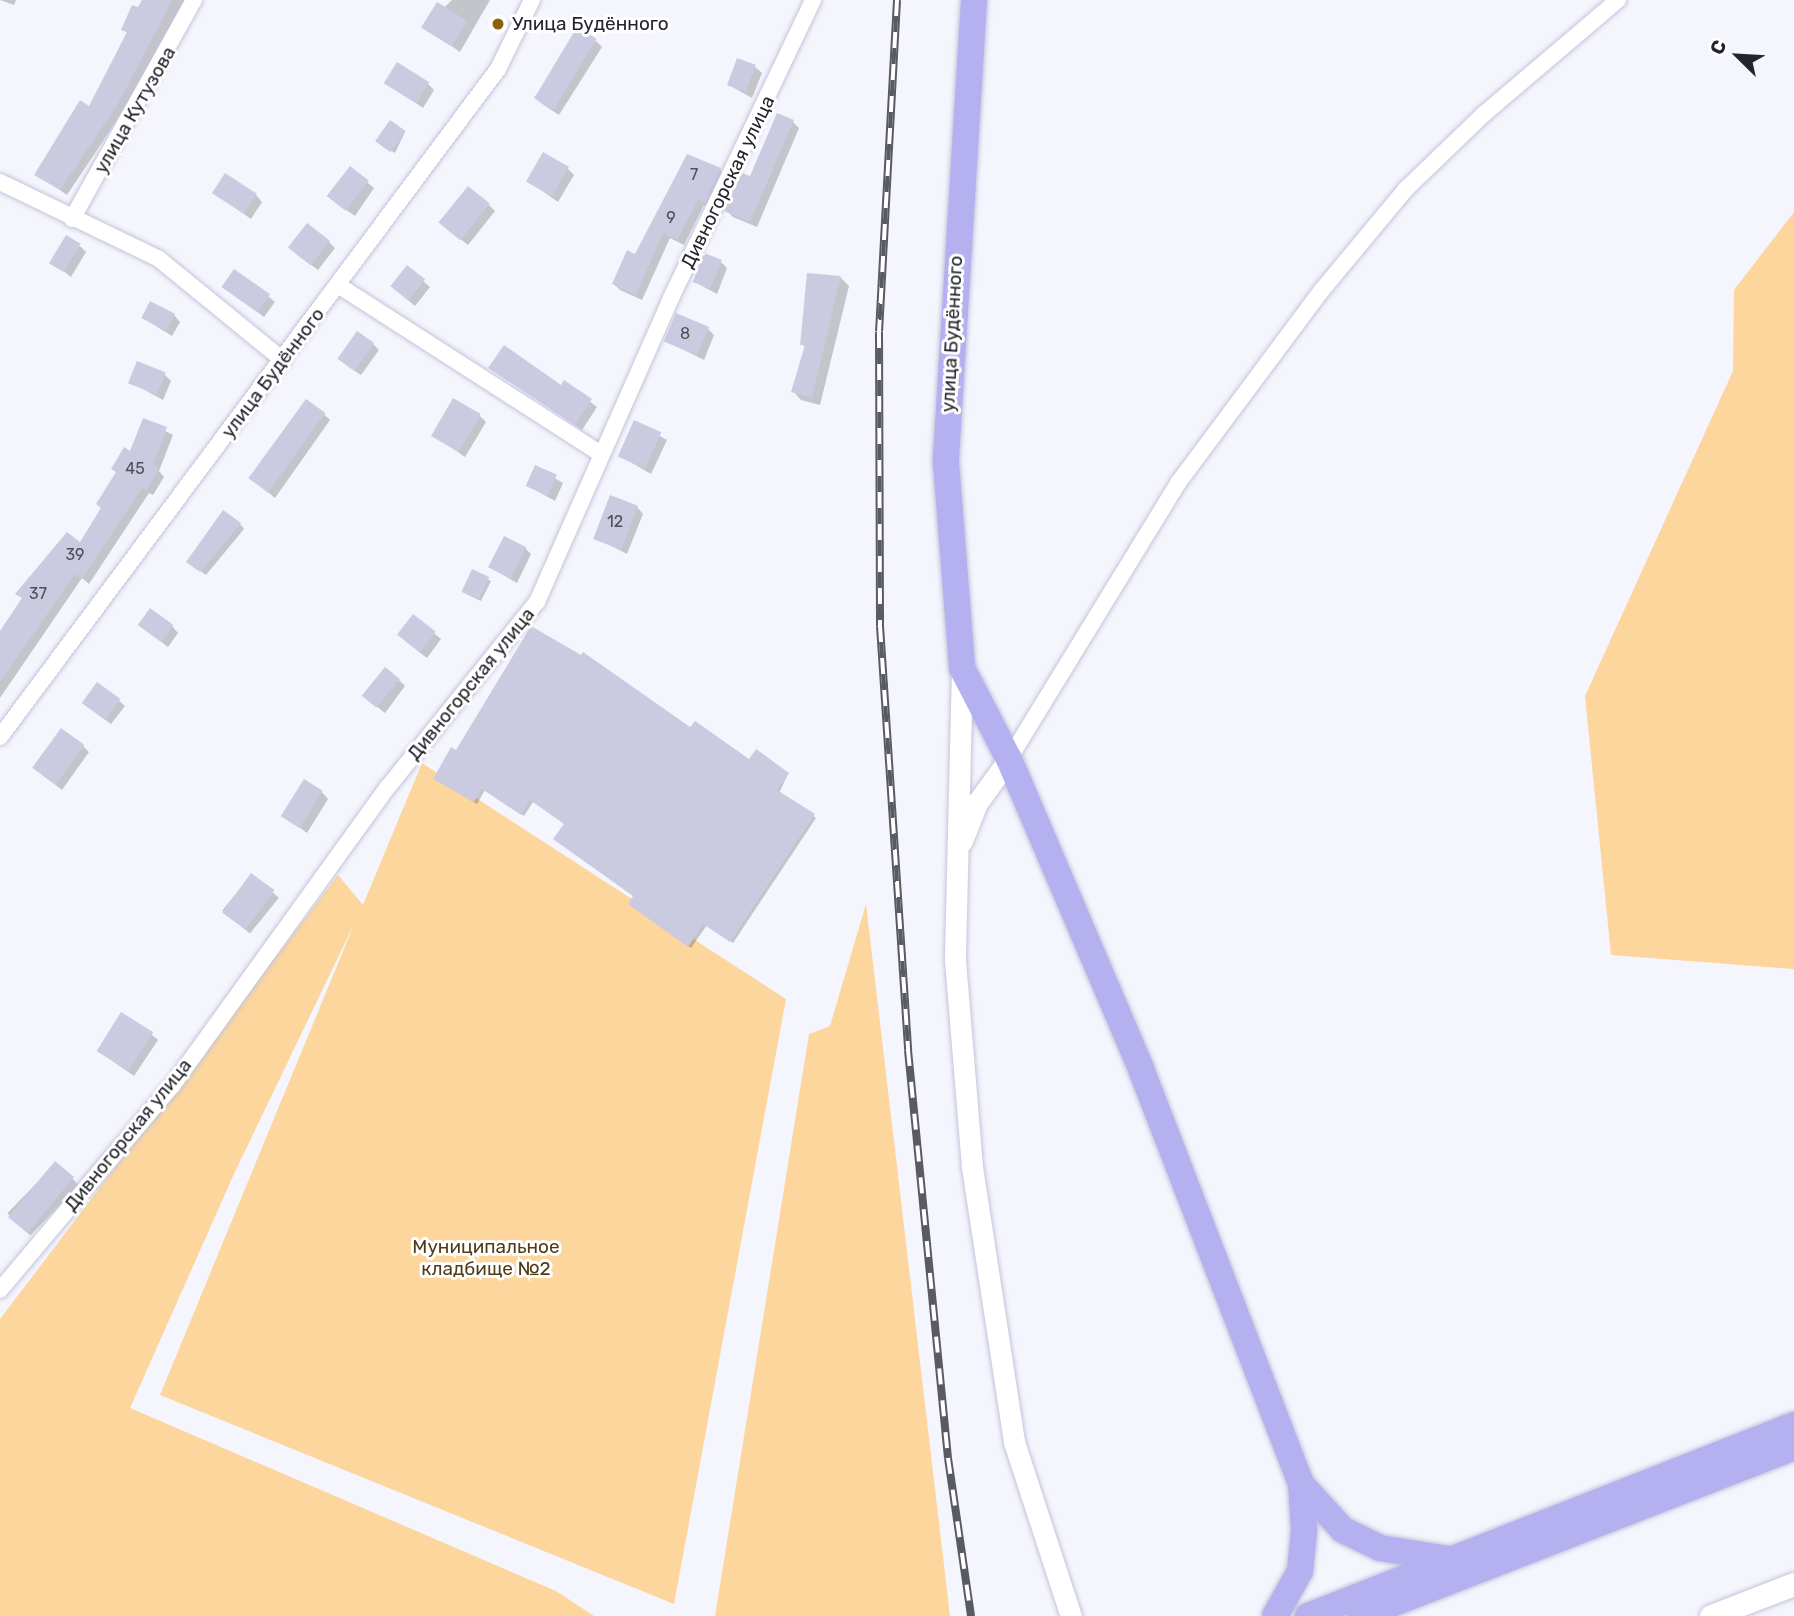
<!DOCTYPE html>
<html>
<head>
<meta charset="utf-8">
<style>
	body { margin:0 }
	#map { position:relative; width:1794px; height:1616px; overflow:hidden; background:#f5f5fe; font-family:Rubik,sans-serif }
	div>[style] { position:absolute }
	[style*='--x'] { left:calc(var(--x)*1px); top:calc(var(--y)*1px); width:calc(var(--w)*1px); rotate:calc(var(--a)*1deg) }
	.green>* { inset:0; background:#fcd69c }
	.shadow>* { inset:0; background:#0003; transform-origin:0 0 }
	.building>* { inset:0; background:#cacbe1; transform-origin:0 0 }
	.roads { filter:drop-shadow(0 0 2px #c3c4da) drop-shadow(0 0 2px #c3c4da) }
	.minor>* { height:16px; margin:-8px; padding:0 8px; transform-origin:8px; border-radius:8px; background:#fff }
	.tertiary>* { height:21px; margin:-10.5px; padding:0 10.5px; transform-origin:10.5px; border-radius:10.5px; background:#fff }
	.secondary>* { height:23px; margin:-11.5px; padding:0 11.5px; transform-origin:11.5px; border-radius:11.5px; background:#fff }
	.primary>* { height:26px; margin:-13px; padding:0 13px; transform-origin:13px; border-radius:13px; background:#b5b0f0 }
	.rail>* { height:8px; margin-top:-4px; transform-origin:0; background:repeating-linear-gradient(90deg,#fff 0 16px,#5a5a62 0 32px); box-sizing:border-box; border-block:2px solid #5a5a62 }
	.dots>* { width:19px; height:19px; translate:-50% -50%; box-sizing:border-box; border:4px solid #fff; border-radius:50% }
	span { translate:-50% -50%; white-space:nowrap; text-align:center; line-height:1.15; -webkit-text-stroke:6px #fff; paint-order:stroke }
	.number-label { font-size:16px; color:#4e4e59 }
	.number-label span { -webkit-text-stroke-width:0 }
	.poi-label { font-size:19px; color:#24242c }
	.left { translate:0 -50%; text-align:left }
	.street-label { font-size:19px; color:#24242c }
	.park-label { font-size:19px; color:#523c17 }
	.north { position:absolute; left:1703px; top:21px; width:70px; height:70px; -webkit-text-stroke:5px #fff; paint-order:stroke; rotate:294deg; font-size:19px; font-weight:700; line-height:28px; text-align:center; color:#24242c }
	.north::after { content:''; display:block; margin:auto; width:24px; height:32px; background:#24242c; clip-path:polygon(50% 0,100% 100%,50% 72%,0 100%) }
</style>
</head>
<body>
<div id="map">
	<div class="green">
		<i style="clip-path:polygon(1794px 212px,1794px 969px,1611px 955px,1585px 696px,1733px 371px,1734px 290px)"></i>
		<i style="clip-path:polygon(422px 763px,786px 999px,674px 1604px,160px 1395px,355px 922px,233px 1176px,130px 1408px,556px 1591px,594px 1616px,0 1616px,0 1319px,338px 875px,363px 905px)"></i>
		<i style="clip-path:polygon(866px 904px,950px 1616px,715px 1616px,809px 1034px,830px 1026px)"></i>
	</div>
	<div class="shadow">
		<i style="clip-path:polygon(0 0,16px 0,14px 5px)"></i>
		<i style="clip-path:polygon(144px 0,185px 0,125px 108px,67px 195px,36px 174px,89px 108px,128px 34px,123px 29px)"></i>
		<i style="clip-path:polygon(452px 0,490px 0,460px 52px,424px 27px)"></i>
		<i style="clip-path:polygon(596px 41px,602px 47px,559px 115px,541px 103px,534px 97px)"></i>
		<i style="clip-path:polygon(755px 67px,762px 73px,752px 98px,729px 85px)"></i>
		<i style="clip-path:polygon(386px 82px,428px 84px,434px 90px,423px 108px)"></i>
		<i style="clip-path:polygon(793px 122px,799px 128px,757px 227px,733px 217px,726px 210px)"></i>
		<i style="clip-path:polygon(405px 132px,395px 153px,381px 144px)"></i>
		<i style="clip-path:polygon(350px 169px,374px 188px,355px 216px,336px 203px)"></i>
		<i style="clip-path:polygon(568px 169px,574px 175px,558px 202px,528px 181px)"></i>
		<i style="clip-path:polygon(720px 170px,726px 176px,711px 208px,704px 205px,684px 245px,670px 238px,642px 300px,620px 290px,614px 284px,635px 256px)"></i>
		<i style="clip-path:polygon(214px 193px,256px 195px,262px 202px,251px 219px)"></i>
		<i style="clip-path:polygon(489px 205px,495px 211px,468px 245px,448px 229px)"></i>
		<i style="clip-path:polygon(329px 242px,335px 248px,318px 270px,296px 254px)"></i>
		<i style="clip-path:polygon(80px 246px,86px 252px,71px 277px,52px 262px)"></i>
		<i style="clip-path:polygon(721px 262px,727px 268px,717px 294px,693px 281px)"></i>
		<i style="clip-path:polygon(407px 267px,430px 287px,415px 306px,398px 292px)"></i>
		<i style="clip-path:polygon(809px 275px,841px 278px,849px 286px,820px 405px,801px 400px,793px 391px,806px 348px,802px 344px)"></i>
		<i style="clip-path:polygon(224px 287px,268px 296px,275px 302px,264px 317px)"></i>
		<i style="clip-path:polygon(174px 315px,180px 322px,172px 336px,143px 318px)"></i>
		<i style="clip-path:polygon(708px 329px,714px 335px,704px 360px,666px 341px)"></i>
		<i style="clip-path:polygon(373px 344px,379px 350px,361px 375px,346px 365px)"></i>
		<i style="clip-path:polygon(490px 368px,561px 388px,565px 383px,597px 407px,582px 430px)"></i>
		<i style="clip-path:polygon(165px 375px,171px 381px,163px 400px,130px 382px)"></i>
		<i style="clip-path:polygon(324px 414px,330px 420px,275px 498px,249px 477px)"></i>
		<i style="clip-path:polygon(480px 416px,486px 422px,465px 457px,433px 435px)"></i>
		<i style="clip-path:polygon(144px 420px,173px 435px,159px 471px,164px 477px,153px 495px,149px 493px,89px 584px,82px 578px,0 698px,0 644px,23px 599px,18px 594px,30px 576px,33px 579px,81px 544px,131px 454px)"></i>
		<i style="clip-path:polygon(635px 422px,667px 440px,651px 474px,620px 456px)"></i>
		<i style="clip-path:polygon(536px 467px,563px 483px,555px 501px,528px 486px)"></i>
		<i style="clip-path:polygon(637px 507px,643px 514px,627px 554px,594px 537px)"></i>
		<i style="clip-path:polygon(240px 524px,244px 529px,206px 575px,193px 566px)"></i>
		<i style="clip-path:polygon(525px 548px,531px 554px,517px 583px,491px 568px)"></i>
		<i style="clip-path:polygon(473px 572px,491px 581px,481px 601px,466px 594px)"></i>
		<i style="clip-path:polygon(413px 616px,441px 639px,427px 658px,405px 641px)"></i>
		<i style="clip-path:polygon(140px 625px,172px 626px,178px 633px,168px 647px)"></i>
		<i style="clip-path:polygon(399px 680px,405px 686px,385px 713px,371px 702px)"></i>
		<i style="clip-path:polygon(118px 700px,125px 706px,111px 724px,91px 709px)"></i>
		<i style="clip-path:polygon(691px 730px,749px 761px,788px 774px,779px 793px,816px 818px,733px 943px,707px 925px,691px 948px,633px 906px,635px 896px,566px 824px,533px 802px,524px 816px,485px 790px,477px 804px,438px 781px,457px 752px)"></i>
		<i style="clip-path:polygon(83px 746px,89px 752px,62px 790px,41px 774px)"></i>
		<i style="clip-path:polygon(322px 792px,328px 799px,307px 833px,283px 815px)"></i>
		<i style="left:251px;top:875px;width:36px;height:46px;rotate:39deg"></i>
		<i style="clip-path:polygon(151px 1034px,158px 1040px,134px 1076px,98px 1051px)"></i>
		<i style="left:56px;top:1163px;width:32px;height:70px;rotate:44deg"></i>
	</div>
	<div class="building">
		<i style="clip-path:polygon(142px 0,172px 0,119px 102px,60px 190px,34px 175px,80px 100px,89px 106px,127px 32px,121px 30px,132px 5px,138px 7px)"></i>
		<i style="left:437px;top:2px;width:36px;height:30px;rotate:32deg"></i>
		<i style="left:577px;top:27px;width:23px;height:83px;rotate:31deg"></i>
		<i style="left:737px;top:58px;width:20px;height:29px;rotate:20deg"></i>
		<i style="left:397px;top:62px;width:38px;height:25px;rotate:32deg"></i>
		<i style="clip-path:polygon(777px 113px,794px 120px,750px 222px,724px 211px,742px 173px,750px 176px)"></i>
		<i style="left:390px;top:120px;width:19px;height:26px;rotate:35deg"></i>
		<i style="left:543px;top:152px;width:30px;height:34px;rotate:30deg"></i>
		<i style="clip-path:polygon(687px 154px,721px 168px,705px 203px,698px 200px,677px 240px,663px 233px,636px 295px,612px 284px,627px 250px,635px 254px)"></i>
		<i style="left:350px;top:166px;width:24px;height:38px;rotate:38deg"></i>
		<i style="left:225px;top:173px;width:38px;height:24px;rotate:33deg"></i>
		<i style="left:468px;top:186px;width:28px;height:47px;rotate:39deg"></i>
		<i style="left:307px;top:223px;width:29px;height:31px;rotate:38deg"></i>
		<i style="left:66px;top:235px;width:17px;height:33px;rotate:31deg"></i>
		<i style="left:704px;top:253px;width:19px;height:31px;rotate:21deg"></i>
		<i style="left:407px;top:265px;width:23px;height:27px;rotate:38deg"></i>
		<i style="left:234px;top:269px;width:44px;height:22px;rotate:35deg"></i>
		<i style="clip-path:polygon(807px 273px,841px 276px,812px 398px,791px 392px,805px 345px,800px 345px)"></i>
		<i style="left:150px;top:301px;width:28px;height:19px;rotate:27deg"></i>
		<i style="left:676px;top:313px;width:36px;height:31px;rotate:23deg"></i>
		<i style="left:357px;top:331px;width:21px;height:34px;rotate:35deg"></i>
		<i style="clip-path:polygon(504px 345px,561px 385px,564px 380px,592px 399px,575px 425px,488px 368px)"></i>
		<i style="left:137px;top:361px;width:31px;height:24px;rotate:22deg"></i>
		<i style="left:453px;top:398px;width:32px;height:44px;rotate:30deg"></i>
		<i style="left:306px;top:399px;width:24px;height:98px;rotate:36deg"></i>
		<i style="clip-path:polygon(143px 418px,167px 427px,153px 465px,159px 469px,146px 491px,142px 488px,82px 579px,75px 574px,0 682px,0 631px,22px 598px,15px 594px,67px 532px,80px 542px,101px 508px,96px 504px,116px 472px,111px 469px,124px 447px,130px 451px)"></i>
		<i style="left:634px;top:420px;width:30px;height:40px;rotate:24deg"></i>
		<i style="left:535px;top:465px;width:24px;height:23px;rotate:24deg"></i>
		<i style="left:610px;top:495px;width:30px;height:47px;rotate:21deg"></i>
		<i style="clip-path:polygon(223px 510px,241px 523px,200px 572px,186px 562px)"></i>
		<i style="left:504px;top:536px;width:25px;height:35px;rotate:27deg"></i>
		<i style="left:472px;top:569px;width:19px;height:25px;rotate:25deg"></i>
		<i style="left:150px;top:608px;width:29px;height:21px;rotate:36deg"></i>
		<i style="left:413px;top:614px;width:29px;height:26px;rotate:38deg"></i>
		<i style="clip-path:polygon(531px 626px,581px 655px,583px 652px,690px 727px,695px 721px,749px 759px,756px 749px,789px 773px,777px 790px,815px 814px,730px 942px,703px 924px,688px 947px,628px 904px,633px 896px,553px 839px,564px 824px,530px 800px,521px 815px,482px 789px,474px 802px,433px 779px,451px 747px,456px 750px)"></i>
		<i style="left:385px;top:667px;width:19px;height:37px;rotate:39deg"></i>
		<i style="left:97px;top:682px;width:29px;height:26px;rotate:36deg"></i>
		<i style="left:61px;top:728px;width:29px;height:49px;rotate:36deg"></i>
		<i style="left:304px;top:779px;width:22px;height:44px;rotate:32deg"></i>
		<i style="left:251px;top:873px;width:29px;height:49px;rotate:36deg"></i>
		<i style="left:121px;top:1012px;width:38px;height:46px;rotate:32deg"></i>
		<i style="left:55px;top:1161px;width:25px;height:73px;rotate:40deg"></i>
	</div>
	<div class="roads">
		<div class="minor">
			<i style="--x:0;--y:182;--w:177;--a:25.8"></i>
			<i style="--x:159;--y:259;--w:160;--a:39.2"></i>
			<i style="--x:72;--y:219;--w:251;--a:-60.9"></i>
			<i style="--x:338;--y:285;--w:313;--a:32.7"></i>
			<i style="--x:0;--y:737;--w:833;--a:-53.3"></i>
			<i style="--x:498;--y:69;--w:77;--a:-63.8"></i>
			<i style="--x:1009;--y:759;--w:324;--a:-58.5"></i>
			<i style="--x:1178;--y:483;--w:241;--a:-53.3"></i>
			<i style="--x:1322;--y:290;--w:131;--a:-50.3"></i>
			<i style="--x:1406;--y:189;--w:108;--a:-43.9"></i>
			<i style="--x:1484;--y:114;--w:176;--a:-40.4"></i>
			<i style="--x:0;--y:1290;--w:267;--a:-49.9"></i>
			<i style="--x:172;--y:1086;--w:369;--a:-54.2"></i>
			<i style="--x:388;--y:787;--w:238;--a:-51.2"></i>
			<i style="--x:537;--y:602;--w:332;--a:-66.2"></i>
			<i style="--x:671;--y:298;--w:330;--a:-64.5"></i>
		</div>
		<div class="tertiary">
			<i style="--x:962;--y:668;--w:292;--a:91.4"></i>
			<i style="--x:955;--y:960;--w:208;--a:85.3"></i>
			<i style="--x:972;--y:1167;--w:278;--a:81.3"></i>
			<i style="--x:1014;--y:1442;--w:183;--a:71.9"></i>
			<i style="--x:962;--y:841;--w:41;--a:-68.5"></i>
			<i style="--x:977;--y:803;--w:54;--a:-54"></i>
		</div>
		<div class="secondary">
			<i style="--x:1711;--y:1616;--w:89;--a:-21.1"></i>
		</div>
		<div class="primary">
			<i style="--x:974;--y:0;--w:464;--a:93.5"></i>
			<i style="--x:946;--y:463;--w:206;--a:85.5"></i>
			<i style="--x:962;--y:668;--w:102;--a:62.7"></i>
			<i style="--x:1009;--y:759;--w:337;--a:66.9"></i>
			<i style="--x:1141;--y:1069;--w:445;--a:68.9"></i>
			<i style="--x:1301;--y:1484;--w:47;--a:86.3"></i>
			<i style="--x:1304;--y:1531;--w:40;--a:95.7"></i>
			<i style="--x:1300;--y:1571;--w:51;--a:119.1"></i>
			<i style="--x:1301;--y:1484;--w:62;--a:47.6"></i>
			<i style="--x:1343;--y:1530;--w:41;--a:25.9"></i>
			<i style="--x:1380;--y:1548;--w:69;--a:9.2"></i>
			<i style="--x:1308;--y:1616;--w:522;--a:-21.46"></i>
			<i style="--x:1361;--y:1616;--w:465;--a:-21.3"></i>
		</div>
	</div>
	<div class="rail">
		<i style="--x:897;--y:0;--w:332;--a:93.1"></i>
		<i style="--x:879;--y:332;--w:294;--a:89.8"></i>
		<i style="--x:880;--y:626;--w:425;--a:86.2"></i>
		<i style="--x:908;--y:1050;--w:410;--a:84.4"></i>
		<i style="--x:948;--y:1458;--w:160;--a:81.7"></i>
	</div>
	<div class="dots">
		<i style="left:498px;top:24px;background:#8d6206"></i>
	</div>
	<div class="number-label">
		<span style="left:694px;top:175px">7</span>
		<span style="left:671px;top:218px">9</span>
		<span style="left:685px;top:334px">8</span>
		<span style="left:135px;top:469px">45</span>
		<span style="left:615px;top:522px">12</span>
		<span style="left:75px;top:555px">39</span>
		<span style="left:38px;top:594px">37</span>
	</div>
	<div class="poi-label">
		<span class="left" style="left:512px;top:24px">Улица Будённого</span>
	</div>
	<div class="street-label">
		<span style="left:135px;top:110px;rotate:-60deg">улица Кутузова</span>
		<span style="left:728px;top:182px;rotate:-64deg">Дивногорская улица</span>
		<span style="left:952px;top:334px;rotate:-87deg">улица Будённого</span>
		<span style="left:273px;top:373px;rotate:-53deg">улица Будённого</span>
		<span style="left:471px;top:684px;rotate:-51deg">Дивногорская улица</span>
		<span style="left:128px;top:1135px;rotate:-51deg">Дивногорская улица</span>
	</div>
	<div class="park-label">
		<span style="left:486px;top:1258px">Муниципальное<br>кладбище №2</span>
	</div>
	<div class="north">С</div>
</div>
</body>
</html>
